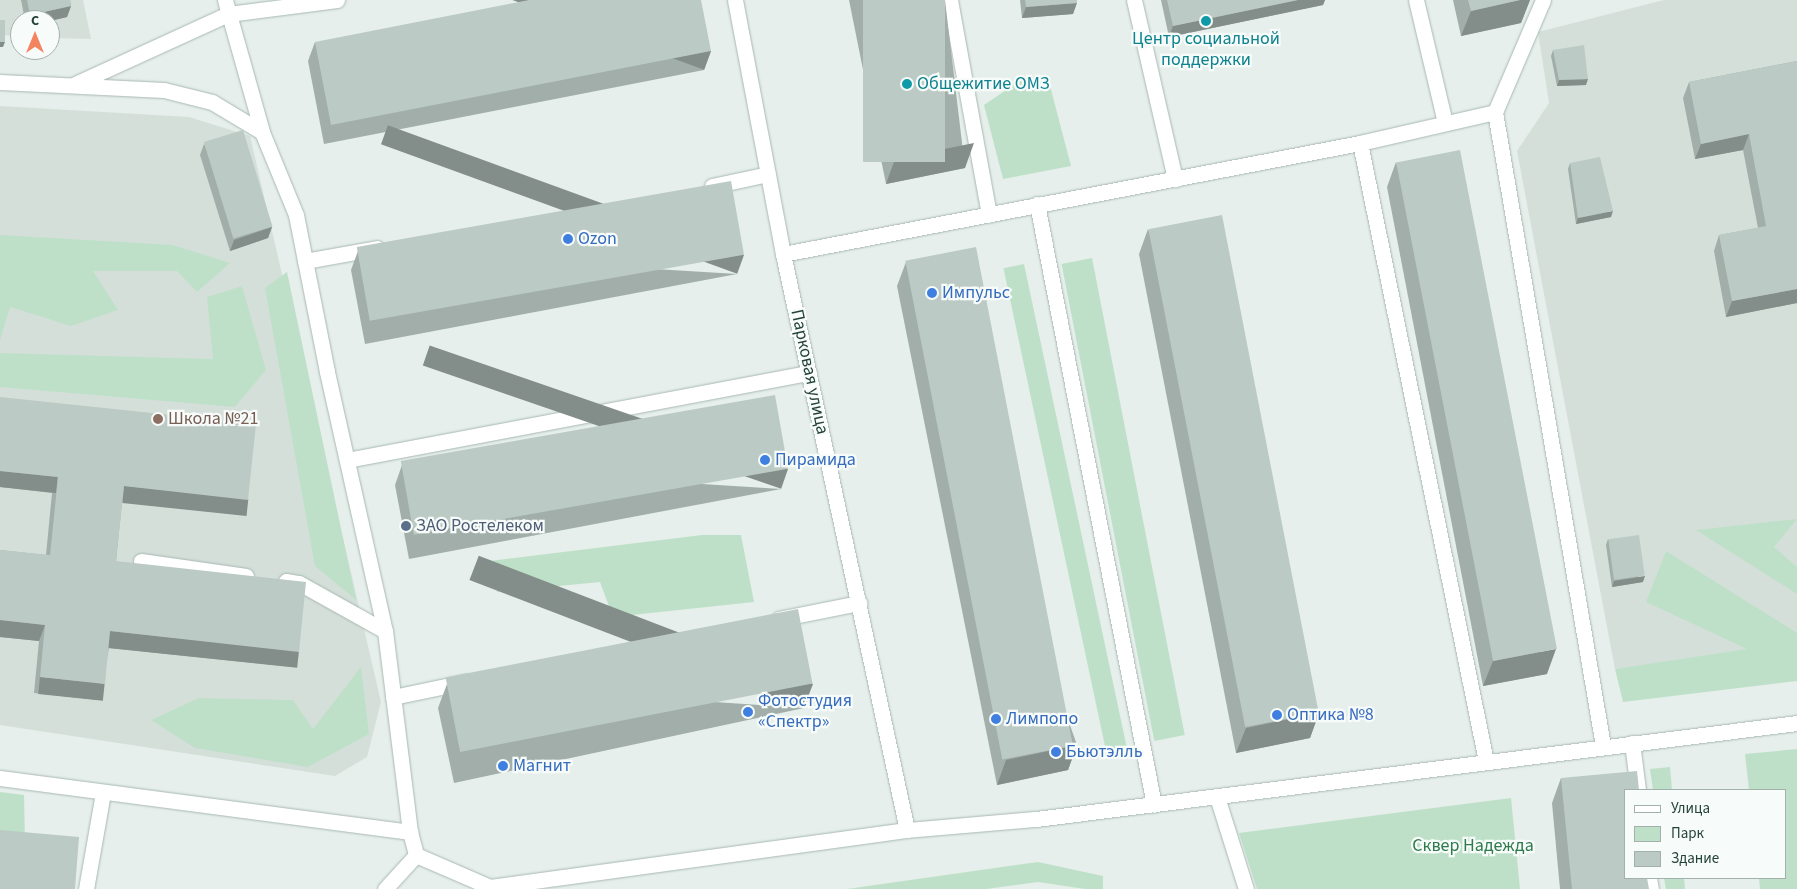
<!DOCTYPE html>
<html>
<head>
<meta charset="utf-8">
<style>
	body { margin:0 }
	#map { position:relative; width:1797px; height:889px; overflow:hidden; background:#e6efeb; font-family:"Source Sans 3",sans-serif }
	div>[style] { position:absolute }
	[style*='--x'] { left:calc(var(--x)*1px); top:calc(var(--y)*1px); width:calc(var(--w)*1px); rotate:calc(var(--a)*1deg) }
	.built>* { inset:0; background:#d4dfda }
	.green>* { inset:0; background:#bfe0c8; transform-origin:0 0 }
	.roads { filter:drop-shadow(0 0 1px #a8b8b2) drop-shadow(0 0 1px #a8b8b2) }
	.lane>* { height:15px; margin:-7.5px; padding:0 7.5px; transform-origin:7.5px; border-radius:7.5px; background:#fff }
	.street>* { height:15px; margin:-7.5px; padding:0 7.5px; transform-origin:7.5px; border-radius:7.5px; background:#fff }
	.wall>* { inset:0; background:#a1aea9 }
	.shaded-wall>* { inset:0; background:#838d89; transform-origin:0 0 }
	.building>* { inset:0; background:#bbcac4; transform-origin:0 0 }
	.dots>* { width:14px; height:14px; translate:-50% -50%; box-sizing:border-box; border:2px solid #f7fbf9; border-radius:50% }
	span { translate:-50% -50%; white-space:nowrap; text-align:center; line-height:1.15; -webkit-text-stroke:4.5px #f7fbf9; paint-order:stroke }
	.culture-label { font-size:18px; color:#0d838f }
	.left { translate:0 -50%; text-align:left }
	.shop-label { font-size:18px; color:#366cbe }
	.street-label { font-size:18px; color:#24423a }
	.education-label { font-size:18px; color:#785e54 }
	.service-label { font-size:18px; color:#4e5e75 }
	.park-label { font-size:18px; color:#2d7a4b }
	.legend { position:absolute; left:1624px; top:789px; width:162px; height:90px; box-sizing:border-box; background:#f7fbf9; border:1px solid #a3b1ad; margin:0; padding:6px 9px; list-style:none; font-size:15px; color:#24423a }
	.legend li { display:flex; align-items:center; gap:10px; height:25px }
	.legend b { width:25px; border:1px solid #a3b1ad }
	.north { position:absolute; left:10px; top:10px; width:50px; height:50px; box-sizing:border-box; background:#f7fbf9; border:1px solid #a3b1ad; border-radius:50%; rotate:0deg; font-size:14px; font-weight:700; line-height:20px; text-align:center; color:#24423a }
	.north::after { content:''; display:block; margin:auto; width:18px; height:22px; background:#f4845f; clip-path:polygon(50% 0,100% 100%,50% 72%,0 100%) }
</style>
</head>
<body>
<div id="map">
	<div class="built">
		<i style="clip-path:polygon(0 0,83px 0,91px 39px,50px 38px,50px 20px,20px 20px,20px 36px,0 35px)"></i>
		<i style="clip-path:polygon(1664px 0,1797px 0,1797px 650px,1615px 669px,1517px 151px,1549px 103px,1538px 32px)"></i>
		<i style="clip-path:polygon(0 106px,189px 117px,250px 136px,381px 702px,367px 757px,335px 776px,0 725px)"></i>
	</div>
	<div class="green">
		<i style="clip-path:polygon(1024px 78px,1048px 78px,1071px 166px,1003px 179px,984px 105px)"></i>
		<i style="clip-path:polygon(0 235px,173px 245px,230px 263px,197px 292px,177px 271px,93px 271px,118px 310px,71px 326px,10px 307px,0 340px)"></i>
		<i style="left:1092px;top:258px;width:486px;height:31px;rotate:79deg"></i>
		<i style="left:1024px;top:264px;width:501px;height:21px;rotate:78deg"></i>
		<i style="clip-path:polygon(287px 272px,356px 600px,315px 566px,265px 288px)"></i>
		<i style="clip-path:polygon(242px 286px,266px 370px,235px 407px,0 387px,0 353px,213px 359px,207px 297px)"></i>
		<i style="clip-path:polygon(1797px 519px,1774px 547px,1797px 567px,1797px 594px,1696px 530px)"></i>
		<i style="clip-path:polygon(702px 535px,741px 535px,754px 602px,613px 617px,600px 582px,497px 592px,489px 561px)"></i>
		<i style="clip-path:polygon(1666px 551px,1797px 633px,1797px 681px,1623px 702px,1615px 669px,1747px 649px,1646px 602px)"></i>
		<i style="clip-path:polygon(361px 667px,369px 734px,308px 767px,195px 748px,151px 720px,199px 698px,293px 700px,313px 729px)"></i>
		<i style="clip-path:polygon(1797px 749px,1797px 889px,1760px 889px,1759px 878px,1786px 878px,1786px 790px,1749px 790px,1745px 754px)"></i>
		<i style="clip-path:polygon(1670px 767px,1672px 790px,1653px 790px,1650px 769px)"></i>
		<i style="clip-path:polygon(0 792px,24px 795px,25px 847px,0 844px)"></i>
		<i style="clip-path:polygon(1511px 798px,1520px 889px,1257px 889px,1239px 833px)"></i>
		<i style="clip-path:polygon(1038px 862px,1103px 876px,1103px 889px,1085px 889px,1038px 882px,986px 889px,847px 889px)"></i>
		<i style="clip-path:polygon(1664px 878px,1684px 878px,1685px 889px,1666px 889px)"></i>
	</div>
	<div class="roads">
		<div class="lane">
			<i style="--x:225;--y:0;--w:137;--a:74.3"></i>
			<i style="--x:262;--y:132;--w:90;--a:67.7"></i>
			<i style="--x:296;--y:215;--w:160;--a:78.8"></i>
			<i style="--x:327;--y:372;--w:265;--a:77.4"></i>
			<i style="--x:385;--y:631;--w:203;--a:82.9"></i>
			<i style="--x:950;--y:0;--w:218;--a:79.7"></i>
			<i style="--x:1134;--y:0;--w:184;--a:77.1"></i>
			<i style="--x:1416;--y:0;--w:126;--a:76.7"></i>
			<i style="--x:0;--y:82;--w:164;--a:2.8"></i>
			<i style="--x:164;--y:90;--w:49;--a:14"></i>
			<i style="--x:212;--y:102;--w:58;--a:31"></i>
			<i style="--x:75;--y:84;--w:168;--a:-24.6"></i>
			<i style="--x:228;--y:14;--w:110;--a:-7.3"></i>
			<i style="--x:1495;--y:112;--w:122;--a:-66.8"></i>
			<i style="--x:1360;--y:143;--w:631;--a:78.48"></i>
			<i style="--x:712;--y:186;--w:57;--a:-12.1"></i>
			<i style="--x:1037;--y:204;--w:612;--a:78.98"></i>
			<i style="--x:783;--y:254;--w:588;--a:-10.89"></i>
			<i style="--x:1360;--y:143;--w:139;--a:-12.9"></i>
			<i style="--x:1495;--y:112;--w:643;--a:80.33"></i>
			<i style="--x:305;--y:261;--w:73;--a:-10.2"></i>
			<i style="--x:347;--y:460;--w:470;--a:-10.7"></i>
			<i style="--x:141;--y:561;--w:106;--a:8.1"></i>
			<i style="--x:286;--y:581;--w:13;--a:9"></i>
			<i style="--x:299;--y:583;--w:98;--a:29.2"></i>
			<i style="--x:779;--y:619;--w:82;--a:-11.3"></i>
			<i style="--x:393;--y:697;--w:74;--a:-11.8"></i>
			<i style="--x:1632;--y:743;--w:47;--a:82.7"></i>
			<i style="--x:0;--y:778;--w:414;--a:7.5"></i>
			<i style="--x:410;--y:832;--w:24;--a:75"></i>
			<i style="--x:1217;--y:797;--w:96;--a:72.5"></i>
			<i style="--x:1649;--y:878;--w:11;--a:80"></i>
			<i style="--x:86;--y:889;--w:97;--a:-80"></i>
		</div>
		<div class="street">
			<i style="--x:735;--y:0;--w:258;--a:79.3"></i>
			<i style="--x:783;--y:254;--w:589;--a:77.85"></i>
			<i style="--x:385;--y:889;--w:46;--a:-47.6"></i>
			<i style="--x:416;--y:855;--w:81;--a:23.4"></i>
			<i style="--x:490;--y:887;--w:421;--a:-7.8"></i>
			<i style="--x:907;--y:830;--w:129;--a:-4.9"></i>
			<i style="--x:1036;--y:819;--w:767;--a:-7.19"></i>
		</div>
	</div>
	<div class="wall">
		<i style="clip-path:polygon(21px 0,70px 0,71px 6px,67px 17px,50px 21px,25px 20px)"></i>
		<i style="clip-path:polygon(849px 0,945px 0,965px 168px,886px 184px)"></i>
		<i style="clip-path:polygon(1020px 0,1077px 0,1073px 14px,1022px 18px)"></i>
		<i style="clip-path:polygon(1161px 0,1325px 0,1323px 5px,1169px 37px)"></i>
		<i style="clip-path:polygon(1453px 0,1530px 0,1521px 23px,1461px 36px)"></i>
		<i style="clip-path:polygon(315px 42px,711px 51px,704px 70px,324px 144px,308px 61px)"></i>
		<i style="clip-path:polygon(1553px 50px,1586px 85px,1557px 86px,1551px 56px)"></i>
		<i style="clip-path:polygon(1797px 61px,1797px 303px,1726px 317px,1714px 251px,1719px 235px,1758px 228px,1743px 150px,1695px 159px,1683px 98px,1689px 82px)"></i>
		<i style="clip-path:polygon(204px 144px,272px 227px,268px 238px,230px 251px,200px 155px)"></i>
		<i style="clip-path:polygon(1396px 162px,1547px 674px,1483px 686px,1387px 187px)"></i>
		<i style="clip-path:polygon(1570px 163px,1611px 217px,1576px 224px,1568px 169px)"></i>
		<i style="clip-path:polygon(1148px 229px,1319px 713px,1310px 738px,1236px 753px,1139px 254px)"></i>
		<i style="clip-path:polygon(358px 251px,737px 274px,365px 344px,351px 270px)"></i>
		<i style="clip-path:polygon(906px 262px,1077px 745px,1068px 770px,997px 785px,897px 286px)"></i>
		<i style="clip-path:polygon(0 397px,242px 515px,122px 502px,116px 561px,293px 667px,109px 648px,99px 700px,34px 693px,39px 641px,0 637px,0 550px,46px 555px,52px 493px,0 487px)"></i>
		<i style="clip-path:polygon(402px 465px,781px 489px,409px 559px,395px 485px)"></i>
		<i style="clip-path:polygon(1608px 539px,1643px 582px,1612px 587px,1606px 545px)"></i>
		<i style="clip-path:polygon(447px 684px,804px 708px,454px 783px,438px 708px)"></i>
		<i style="clip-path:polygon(1561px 778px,1649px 889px,1560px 889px,1552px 803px)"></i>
	</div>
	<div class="shaded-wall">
		<i style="clip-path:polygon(1298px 0,1325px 0,1323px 5px,1169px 37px,1173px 26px)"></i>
		<i style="clip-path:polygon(1520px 0,1530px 0,1521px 23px,1461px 36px,1471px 11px)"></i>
		<i style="clip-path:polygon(1077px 3px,1073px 14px,1022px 18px,1026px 7px)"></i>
		<i style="clip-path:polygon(71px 6px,67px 17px,50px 21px,28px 20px,30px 15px)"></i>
		<i style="clip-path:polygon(0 42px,5px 42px,3px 47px,0 47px)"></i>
		<i style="left:711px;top:51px;width:20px;height:387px;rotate:110deg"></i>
		<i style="clip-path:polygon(1588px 79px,1586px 85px,1557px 86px,1559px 80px)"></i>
		<i style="clip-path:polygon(1749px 134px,1743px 150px,1695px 159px,1701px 144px)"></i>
		<i style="clip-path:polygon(974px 143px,965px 168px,886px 184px,895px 159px)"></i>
		<i style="clip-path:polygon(1613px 211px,1611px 217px,1576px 224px,1578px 218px)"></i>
		<i style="clip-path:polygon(272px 227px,268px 238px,230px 251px,234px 240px)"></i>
		<i style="left:744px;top:255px;width:20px;height:379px;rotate:110deg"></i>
		<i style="clip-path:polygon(1797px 289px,1797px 303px,1726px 317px,1732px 301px)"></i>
		<i style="left:788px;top:469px;width:21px;height:379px;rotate:109deg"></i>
		<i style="left:0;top:471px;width:58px;height:16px;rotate:6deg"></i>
		<i style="left:124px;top:486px;width:125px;height:17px;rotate:6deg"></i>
		<i style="clip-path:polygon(1645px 576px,1643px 582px,1612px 587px,1614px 581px)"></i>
		<i style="clip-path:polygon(0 620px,45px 625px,39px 641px,0 637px)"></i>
		<i style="left:110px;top:631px;width:190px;height:17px;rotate:6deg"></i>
		<i style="clip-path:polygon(1556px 649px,1547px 674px,1483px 686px,1493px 661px)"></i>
		<i style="left:40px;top:677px;width:65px;height:17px;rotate:6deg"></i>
		<i style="left:813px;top:684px;width:26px;height:358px;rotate:111deg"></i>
		<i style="clip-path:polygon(1319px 713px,1310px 738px,1236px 753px,1246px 728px)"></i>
		<i style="clip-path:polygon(1077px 745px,1068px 770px,997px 785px,1006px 760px)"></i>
	</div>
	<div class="building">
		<i style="clip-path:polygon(27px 0,70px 0,71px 6px,30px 15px)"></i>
		<i style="clip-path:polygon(529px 0,701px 0,711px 51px,331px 125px,315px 42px)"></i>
		<i style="left:863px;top:0;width:82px;height:162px"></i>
		<i style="clip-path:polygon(1025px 0,1077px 0,1077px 3px,1026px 7px)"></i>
		<i style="clip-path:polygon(1167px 0,1298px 0,1173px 26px)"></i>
		<i style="clip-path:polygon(1468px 0,1520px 0,1471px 11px)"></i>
		<i style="left:0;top:20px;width:5px;height:22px"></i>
		<i style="clip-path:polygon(1584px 45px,1588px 79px,1559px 80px,1553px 50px)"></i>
		<i style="clip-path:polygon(1797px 61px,1797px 289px,1732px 301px,1719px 235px,1766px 226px,1749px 134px,1701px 144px,1689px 82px)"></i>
		<i style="left:243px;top:130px;width:101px;height:41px;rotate:73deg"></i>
		<i style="left:1460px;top:150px;width:508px;height:65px;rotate:79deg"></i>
		<i style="clip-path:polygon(1600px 157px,1613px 211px,1578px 218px,1570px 163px)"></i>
		<i style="left:731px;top:181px;width:75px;height:380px;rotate:80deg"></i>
		<i style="left:1222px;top:215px;width:507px;height:75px;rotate:79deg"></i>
		<i style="left:976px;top:247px;width:508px;height:72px;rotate:79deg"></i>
		<i style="left:775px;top:395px;width:75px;height:380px;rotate:80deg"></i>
		<i style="clip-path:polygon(0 397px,256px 424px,248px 500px,124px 486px,116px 561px,306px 582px,299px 652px,110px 631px,105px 684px,40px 677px,45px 625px,0 620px,0 550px,50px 555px,58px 477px,0 471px)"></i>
		<i style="left:1639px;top:535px;width:41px;height:31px;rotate:82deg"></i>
		<i style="left:798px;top:609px;width:76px;height:359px;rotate:79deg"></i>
		<i style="clip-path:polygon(1637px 771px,1639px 790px,1626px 790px,1626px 878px,1647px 878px,1649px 889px,1572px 889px,1561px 778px)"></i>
		<i style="clip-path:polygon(0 830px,79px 837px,75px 889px,0 889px)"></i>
	</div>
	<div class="dots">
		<i style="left:1206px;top:21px;background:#0f9aa8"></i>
		<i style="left:907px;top:84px;background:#0f9aa8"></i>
		<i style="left:568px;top:239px;background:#3f7fe0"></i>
		<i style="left:932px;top:293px;background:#3f7fe0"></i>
		<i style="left:158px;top:419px;background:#8d6e63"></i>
		<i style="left:765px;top:460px;background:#3f7fe0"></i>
		<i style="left:406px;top:526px;background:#5c6f8a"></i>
		<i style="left:748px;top:712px;background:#3f7fe0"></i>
		<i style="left:1277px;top:715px;background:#3f7fe0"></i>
		<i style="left:996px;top:719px;background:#3f7fe0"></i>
		<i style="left:1056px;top:752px;background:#3f7fe0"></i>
		<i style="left:503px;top:766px;background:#3f7fe0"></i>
	</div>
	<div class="culture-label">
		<span style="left:1206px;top:50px">Центр социальной<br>поддержки</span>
		<span class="left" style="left:917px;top:84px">Общежитие ОМЗ</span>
	</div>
	<div class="shop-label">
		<span class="left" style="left:578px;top:239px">Ozon</span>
		<span class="left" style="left:942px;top:293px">Импульс</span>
		<span class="left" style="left:775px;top:460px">Пирамида</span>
		<span class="left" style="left:758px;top:712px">Фотостудия<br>«Спектр»</span>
		<span class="left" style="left:1287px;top:715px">Оптика №8</span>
		<span class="left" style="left:1006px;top:719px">Лимпопо</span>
		<span class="left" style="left:1066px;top:752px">Бьютэлль</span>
		<span class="left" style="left:513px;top:766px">Магнит</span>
	</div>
	<div class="street-label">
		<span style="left:809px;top:372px;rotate:78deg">Парковая улица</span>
	</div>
	<div class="education-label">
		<span class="left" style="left:168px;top:419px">Школа №21</span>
	</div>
	<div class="service-label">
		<span class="left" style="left:416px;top:526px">ЗАО Ростелеком</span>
	</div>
	<div class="park-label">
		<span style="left:1473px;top:846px">Сквер Надежда</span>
	</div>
	<ul class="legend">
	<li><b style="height:6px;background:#fff"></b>Улица</li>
	<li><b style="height:14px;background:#bfe0c8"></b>Парк</li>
	<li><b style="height:14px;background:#bbcac4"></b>Здание</li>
	</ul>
	<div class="north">С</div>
</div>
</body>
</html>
